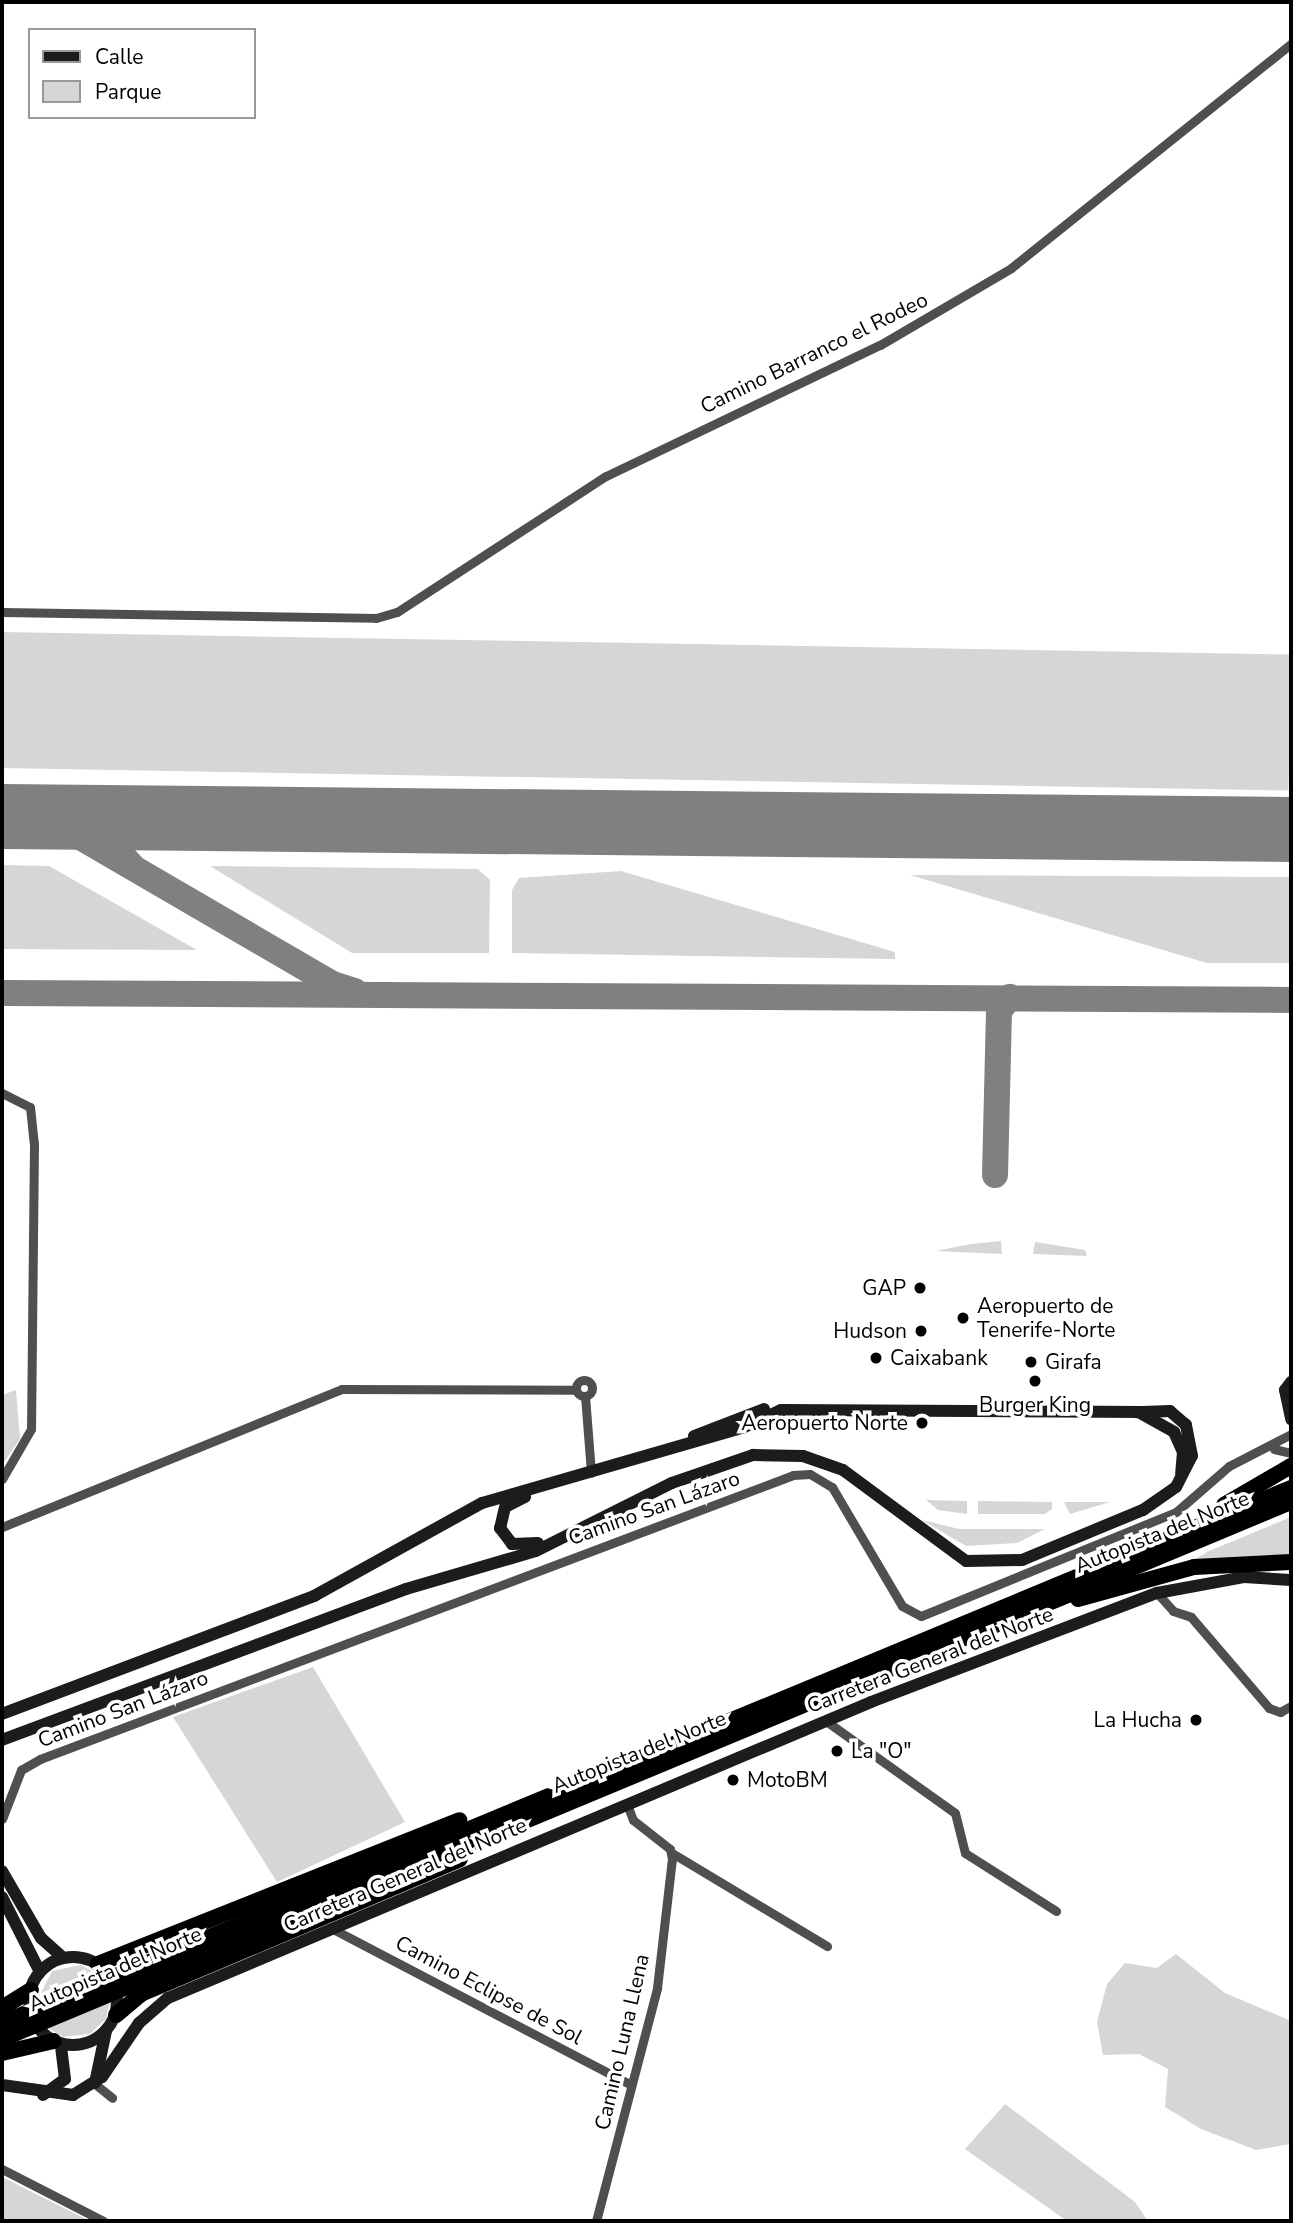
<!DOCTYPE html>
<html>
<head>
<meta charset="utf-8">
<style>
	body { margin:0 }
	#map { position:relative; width:1293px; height:2223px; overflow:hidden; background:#fff; font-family:"Nunito Sans",sans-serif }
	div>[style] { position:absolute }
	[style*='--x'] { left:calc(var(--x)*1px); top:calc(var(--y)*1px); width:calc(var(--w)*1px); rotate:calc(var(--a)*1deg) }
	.green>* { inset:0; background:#d6d6d6; transform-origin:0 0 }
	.taxiway>* { height:26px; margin:-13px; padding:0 13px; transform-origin:13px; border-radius:13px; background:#808080 }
	.runway>* { height:65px; margin:-32.5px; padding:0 32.5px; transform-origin:32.5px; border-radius:32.5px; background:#808080 }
	.street>* { height:9px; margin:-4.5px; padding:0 4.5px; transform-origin:4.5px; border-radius:4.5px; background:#4f4f4f }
	.street>.ring { margin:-4.5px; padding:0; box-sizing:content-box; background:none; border:9px solid #4f4f4f; border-radius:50% }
	.secondary>* { height:12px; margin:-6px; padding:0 6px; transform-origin:6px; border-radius:6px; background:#1c1c1c }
	.secondary>.ring { margin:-6px; padding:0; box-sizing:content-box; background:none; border:12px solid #1c1c1c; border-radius:50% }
	.highway>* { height:16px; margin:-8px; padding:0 8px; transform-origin:8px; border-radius:8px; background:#000 }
	.dots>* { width:19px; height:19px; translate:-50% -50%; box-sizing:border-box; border:4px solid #fff; border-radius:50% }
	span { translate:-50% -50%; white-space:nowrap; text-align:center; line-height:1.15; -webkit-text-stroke:7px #fff; paint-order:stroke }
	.street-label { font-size:21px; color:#000 }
	.poi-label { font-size:21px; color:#000 }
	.right { translate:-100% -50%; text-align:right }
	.left { translate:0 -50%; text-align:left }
	.frame { position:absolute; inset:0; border:4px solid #000; pointer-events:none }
	.legend { position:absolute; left:28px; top:28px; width:228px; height:91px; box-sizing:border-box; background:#fff; border:2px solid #999; margin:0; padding:9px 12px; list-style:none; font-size:21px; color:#000 }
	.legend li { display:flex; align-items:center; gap:14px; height:35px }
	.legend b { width:35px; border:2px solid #999 }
</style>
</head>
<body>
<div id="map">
	<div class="green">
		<i style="left:2px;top:632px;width:1289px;height:136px;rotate:1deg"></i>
		<i style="clip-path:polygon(2px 865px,49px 866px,197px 950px,2px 949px)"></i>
		<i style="clip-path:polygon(210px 866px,478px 869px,490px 880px,489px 953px,352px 953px)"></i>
		<i style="clip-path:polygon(621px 871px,895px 952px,895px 959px,512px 953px,512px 890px,519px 878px)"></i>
		<i style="clip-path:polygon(910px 875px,1291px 877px,1291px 963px,1207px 963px)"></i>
		<i style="clip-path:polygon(1001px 1241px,1002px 1254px,936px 1251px,971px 1244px)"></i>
		<i style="clip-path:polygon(1035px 1242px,1085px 1250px,1087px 1256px,1033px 1254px)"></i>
		<i style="clip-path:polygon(16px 1390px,20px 1439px,2px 1465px,2px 1395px)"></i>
		<i style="clip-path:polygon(926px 1500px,967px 1501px,967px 1514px,938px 1510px)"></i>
		<i style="clip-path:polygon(978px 1501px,1052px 1502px,1052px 1509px,1045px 1514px,978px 1514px)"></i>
		<i style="clip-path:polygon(1064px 1502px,1110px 1502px,1070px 1514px)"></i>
		<i style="clip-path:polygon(1291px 1517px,1291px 1555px,1188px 1563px,1209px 1551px)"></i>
		<i style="clip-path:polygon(922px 1520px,959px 1529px,1045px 1529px,1017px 1543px,966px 1546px)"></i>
		<i style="clip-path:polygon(313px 1667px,405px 1822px,277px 1882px,173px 1717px)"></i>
		<i style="clip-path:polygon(1176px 1954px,1225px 1993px,1291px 2021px,1291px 2144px,1256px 2150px,1201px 2129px,1165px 2107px,1168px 2069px,1139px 2054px,1103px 2055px,1097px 2022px,1107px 1984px,1125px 1963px,1157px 1968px)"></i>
		<i style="clip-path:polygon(81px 1965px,99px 1975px,37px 2001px,52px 1971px)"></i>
		<i style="clip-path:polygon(110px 2001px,106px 2019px,90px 2034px,63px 2037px,48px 2028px)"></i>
		<i style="clip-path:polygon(1005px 2104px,1135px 2202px,1148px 2221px,1067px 2221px,965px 2149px)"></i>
		<i style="clip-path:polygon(2px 2177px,90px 2221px,2px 2221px)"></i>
	</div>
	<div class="taxiway">
		<i style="--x:2;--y:818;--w:75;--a:12.4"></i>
		<i style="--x:75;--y:834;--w:298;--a:30.2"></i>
		<i style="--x:333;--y:984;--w:23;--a:18"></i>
		<i style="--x:132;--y:866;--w:15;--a:-132"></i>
		<i style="--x:122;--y:855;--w:23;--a:-90"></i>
		<i style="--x:122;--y:832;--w:30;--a:-28"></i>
		<i style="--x:2;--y:993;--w:1289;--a:0.31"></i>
		<i style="--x:995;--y:1175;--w:164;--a:-88.6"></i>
		<i style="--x:999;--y:1011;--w:18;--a:-52"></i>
	</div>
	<div class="runway">
		<i style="--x:2;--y:816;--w:1289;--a:0.58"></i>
	</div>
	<div class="street">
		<i style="--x:2;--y:612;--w:374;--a:0.9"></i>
		<i style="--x:376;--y:618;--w:22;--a:-16"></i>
		<i style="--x:397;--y:612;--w:249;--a:-33.1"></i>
		<i style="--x:606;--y:476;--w:304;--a:-25.6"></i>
		<i style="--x:880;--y:345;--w:152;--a:-30.4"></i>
		<i style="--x:1011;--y:268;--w:359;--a:-38.7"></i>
		<i style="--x:2;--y:1093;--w:31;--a:27"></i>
		<i style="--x:30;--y:1107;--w:37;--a:84"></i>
		<i style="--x:34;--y:1144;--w:285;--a:90.6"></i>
		<i style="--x:31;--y:1429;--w:58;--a:120.1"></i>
		<i class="ring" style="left:576px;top:1380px;width:7px;height:7px"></i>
		<i style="--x:585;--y:1396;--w:77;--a:85.5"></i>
		<i style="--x:1274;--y:1449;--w:17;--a:13"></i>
		<i style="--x:2;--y:1527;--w:367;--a:-22.1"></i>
		<i style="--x:342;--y:1389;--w:233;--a:0.2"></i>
		<i style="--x:1157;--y:1593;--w:24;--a:48"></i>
		<i style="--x:1173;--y:1611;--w:19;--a:18"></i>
		<i style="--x:1191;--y:1617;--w:120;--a:49.4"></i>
		<i style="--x:1269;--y:1708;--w:12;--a:20"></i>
		<i style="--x:1280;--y:1712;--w:13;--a:-29"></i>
		<i style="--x:826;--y:1721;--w:158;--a:35.5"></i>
		<i style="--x:955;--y:1813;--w:41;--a:76"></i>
		<i style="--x:965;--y:1853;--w:108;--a:32.5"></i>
		<i style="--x:2;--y:1819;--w:53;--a:-68.8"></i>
		<i style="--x:21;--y:1770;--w:22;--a:-30"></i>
		<i style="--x:40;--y:1759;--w:805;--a:-20.66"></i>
		<i style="--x:793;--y:1475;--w:17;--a:-3"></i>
		<i style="--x:810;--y:1474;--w:26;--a:31"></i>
		<i style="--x:832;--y:1487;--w:138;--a:59.5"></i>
		<i style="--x:902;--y:1606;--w:21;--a:28"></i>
		<i style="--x:921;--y:1616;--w:275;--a:-22.2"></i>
		<i style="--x:1176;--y:1512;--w:70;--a:-41"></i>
		<i style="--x:1229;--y:1466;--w:70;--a:-27.3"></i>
		<i style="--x:672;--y:1853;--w:181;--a:31"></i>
		<i style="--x:331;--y:1928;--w:339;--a:27.6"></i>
		<i style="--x:95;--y:2084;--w:22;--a:39"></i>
		<i style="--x:2;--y:2169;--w:114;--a:27.2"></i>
		<i style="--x:596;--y:2221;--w:241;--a:-75.3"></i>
		<i style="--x:657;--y:1988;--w:130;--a:-83.4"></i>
		<i style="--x:672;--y:1859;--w:10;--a:-101"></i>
		<i style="--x:670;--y:1849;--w:47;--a:-141.9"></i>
		<i style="--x:633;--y:1820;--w:17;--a:-111"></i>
	</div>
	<div class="secondary">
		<i style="--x:1291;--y:1382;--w:10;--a:127"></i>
		<i style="--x:1285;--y:1390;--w:30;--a:78"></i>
		<i style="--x:1142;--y:1414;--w:37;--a:29"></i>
		<i style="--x:1174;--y:1432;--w:22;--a:66"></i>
		<i style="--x:1183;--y:1452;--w:21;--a:95"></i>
		<i style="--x:694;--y:1436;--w:75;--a:-21.1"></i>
		<i style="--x:525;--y:1497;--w:22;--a:153"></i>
		<i style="--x:505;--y:1507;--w:22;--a:103"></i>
		<i style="--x:500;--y:1528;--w:20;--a:53"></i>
		<i style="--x:512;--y:1544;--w:26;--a:-2"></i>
		<i style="--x:2;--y:1714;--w:334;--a:-20.7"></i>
		<i style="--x:314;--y:1596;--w:192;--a:-29"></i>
		<i style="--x:482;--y:1503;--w:271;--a:-16.1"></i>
		<i style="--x:742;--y:1428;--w:43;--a:-24.8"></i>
		<i style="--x:781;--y:1410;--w:362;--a:0.3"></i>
		<i style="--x:2;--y:1740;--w:431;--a:-20.5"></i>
		<i style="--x:406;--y:1589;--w:135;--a:-16.3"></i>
		<i style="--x:536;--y:1551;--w:152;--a:-26.6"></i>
		<i style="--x:672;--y:1483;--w:86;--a:-19.1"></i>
		<i style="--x:753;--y:1455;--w:50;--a:1.1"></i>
		<i style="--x:803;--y:1456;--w:42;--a:19.3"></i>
		<i style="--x:843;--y:1470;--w:153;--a:36.5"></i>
		<i style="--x:966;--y:1561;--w:56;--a:-1"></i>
		<i style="--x:1022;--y:1560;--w:131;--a:-22.5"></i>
		<i style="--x:1143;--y:1510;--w:40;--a:-34.9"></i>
		<i style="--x:1176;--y:1487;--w:35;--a:-63"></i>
		<i style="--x:1192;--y:1456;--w:32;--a:-101"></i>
		<i style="--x:1186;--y:1425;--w:21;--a:-139"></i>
		<i style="--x:1170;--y:1411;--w:34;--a:178"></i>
		<i style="--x:2;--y:1871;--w:78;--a:59.8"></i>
		<i style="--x:41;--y:1938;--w:30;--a:42"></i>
		<i style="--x:2;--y:1897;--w:84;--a:63.1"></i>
		<i class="ring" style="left:29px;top:1957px;width:76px;height:76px"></i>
		<i style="--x:95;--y:2083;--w:53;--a:-78.1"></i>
		<i style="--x:2;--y:2085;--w:72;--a:8"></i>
		<i style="--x:73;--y:2095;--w:34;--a:-32"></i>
		<i style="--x:102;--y:2077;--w:65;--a:-55.6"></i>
		<i style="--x:139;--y:2023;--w:38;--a:-41"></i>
		<i style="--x:168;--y:1998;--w:763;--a:-22.83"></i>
		<i style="--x:871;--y:1702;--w:306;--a:-20.9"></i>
		<i style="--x:1157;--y:1593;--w:88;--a:-10.4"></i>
		<i style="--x:1244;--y:1577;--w:47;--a:3.7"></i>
		<i style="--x:43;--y:2095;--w:27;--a:-36"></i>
		<i style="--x:65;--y:2079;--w:35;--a:-97"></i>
	</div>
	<div class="highway">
		<i style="--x:1224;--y:1505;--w:78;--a:-30.2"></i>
		<i style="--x:1078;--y:1599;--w:120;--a:-15.4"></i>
		<i style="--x:1194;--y:1567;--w:97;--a:-3"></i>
		<i style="--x:98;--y:1964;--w:389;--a:-21.7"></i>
		<i style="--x:2;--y:2008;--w:34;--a:-32"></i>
		<i style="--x:116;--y:2015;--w:33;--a:-40"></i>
		<i style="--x:141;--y:1994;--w:346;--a:-22.9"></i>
		<i style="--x:2;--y:2023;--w:1396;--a:-22.54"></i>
		<i style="--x:2;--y:2039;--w:1396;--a:-22.62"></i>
		<i style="--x:2;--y:2053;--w:53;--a:-13"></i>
	</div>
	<div class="dots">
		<i style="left:920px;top:1288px;background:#000"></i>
		<i style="left:963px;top:1318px;background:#000"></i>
		<i style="left:921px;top:1331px;background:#000"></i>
		<i style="left:876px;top:1358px;background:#000"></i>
		<i style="left:1031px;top:1362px;background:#000"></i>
		<i style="left:1035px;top:1381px;background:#000"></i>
		<i style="left:922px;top:1423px;background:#000"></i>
		<i style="left:1196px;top:1720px;background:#000"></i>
		<i style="left:837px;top:1751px;background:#000"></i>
		<i style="left:733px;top:1780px;background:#000"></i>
	</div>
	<div class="street-label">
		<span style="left:814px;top:353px;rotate:-26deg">Camino Barranco el Rodeo</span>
		<span style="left:654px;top:1508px;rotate:-20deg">Camino San Lázaro</span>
		<span style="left:1162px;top:1532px;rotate:-22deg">Autopista del Norte</span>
		<span style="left:930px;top:1660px;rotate:-21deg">Carretera General del Norte</span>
		<span style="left:123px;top:1709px;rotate:-21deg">Camino San Lázaro</span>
		<span style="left:639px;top:1752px;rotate:-22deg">Autopista del Norte</span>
		<span style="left:405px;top:1875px;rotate:-23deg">Carretera General del Norte</span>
		<span style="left:115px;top:1969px;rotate:-23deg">Autopista del Norte</span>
		<span style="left:489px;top:1990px;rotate:28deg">Camino Eclipse de Sol</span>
		<span style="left:622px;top:2042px;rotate:-77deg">Camino Luna Llena</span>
	</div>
	<div class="poi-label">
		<span class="right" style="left:906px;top:1288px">GAP</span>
		<span class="left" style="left:977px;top:1318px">Aeropuerto de<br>Tenerife-Norte</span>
		<span class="right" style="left:907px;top:1331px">Hudson</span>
		<span class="left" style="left:890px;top:1358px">Caixabank</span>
		<span class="left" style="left:1045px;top:1362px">Girafa</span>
		<span style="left:1035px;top:1405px">Burger King</span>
		<span class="right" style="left:908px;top:1423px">Aeropuerto Norte</span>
		<span class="right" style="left:1182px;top:1720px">La Hucha</span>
		<span class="left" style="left:851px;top:1751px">La "O"</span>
		<span class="left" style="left:747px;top:1780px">MotoBM</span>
	</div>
	<div class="frame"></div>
	<ul class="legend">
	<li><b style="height:9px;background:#1c1c1c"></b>Calle</li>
	<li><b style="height:19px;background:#d6d6d6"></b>Parque</li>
	</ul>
</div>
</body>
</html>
